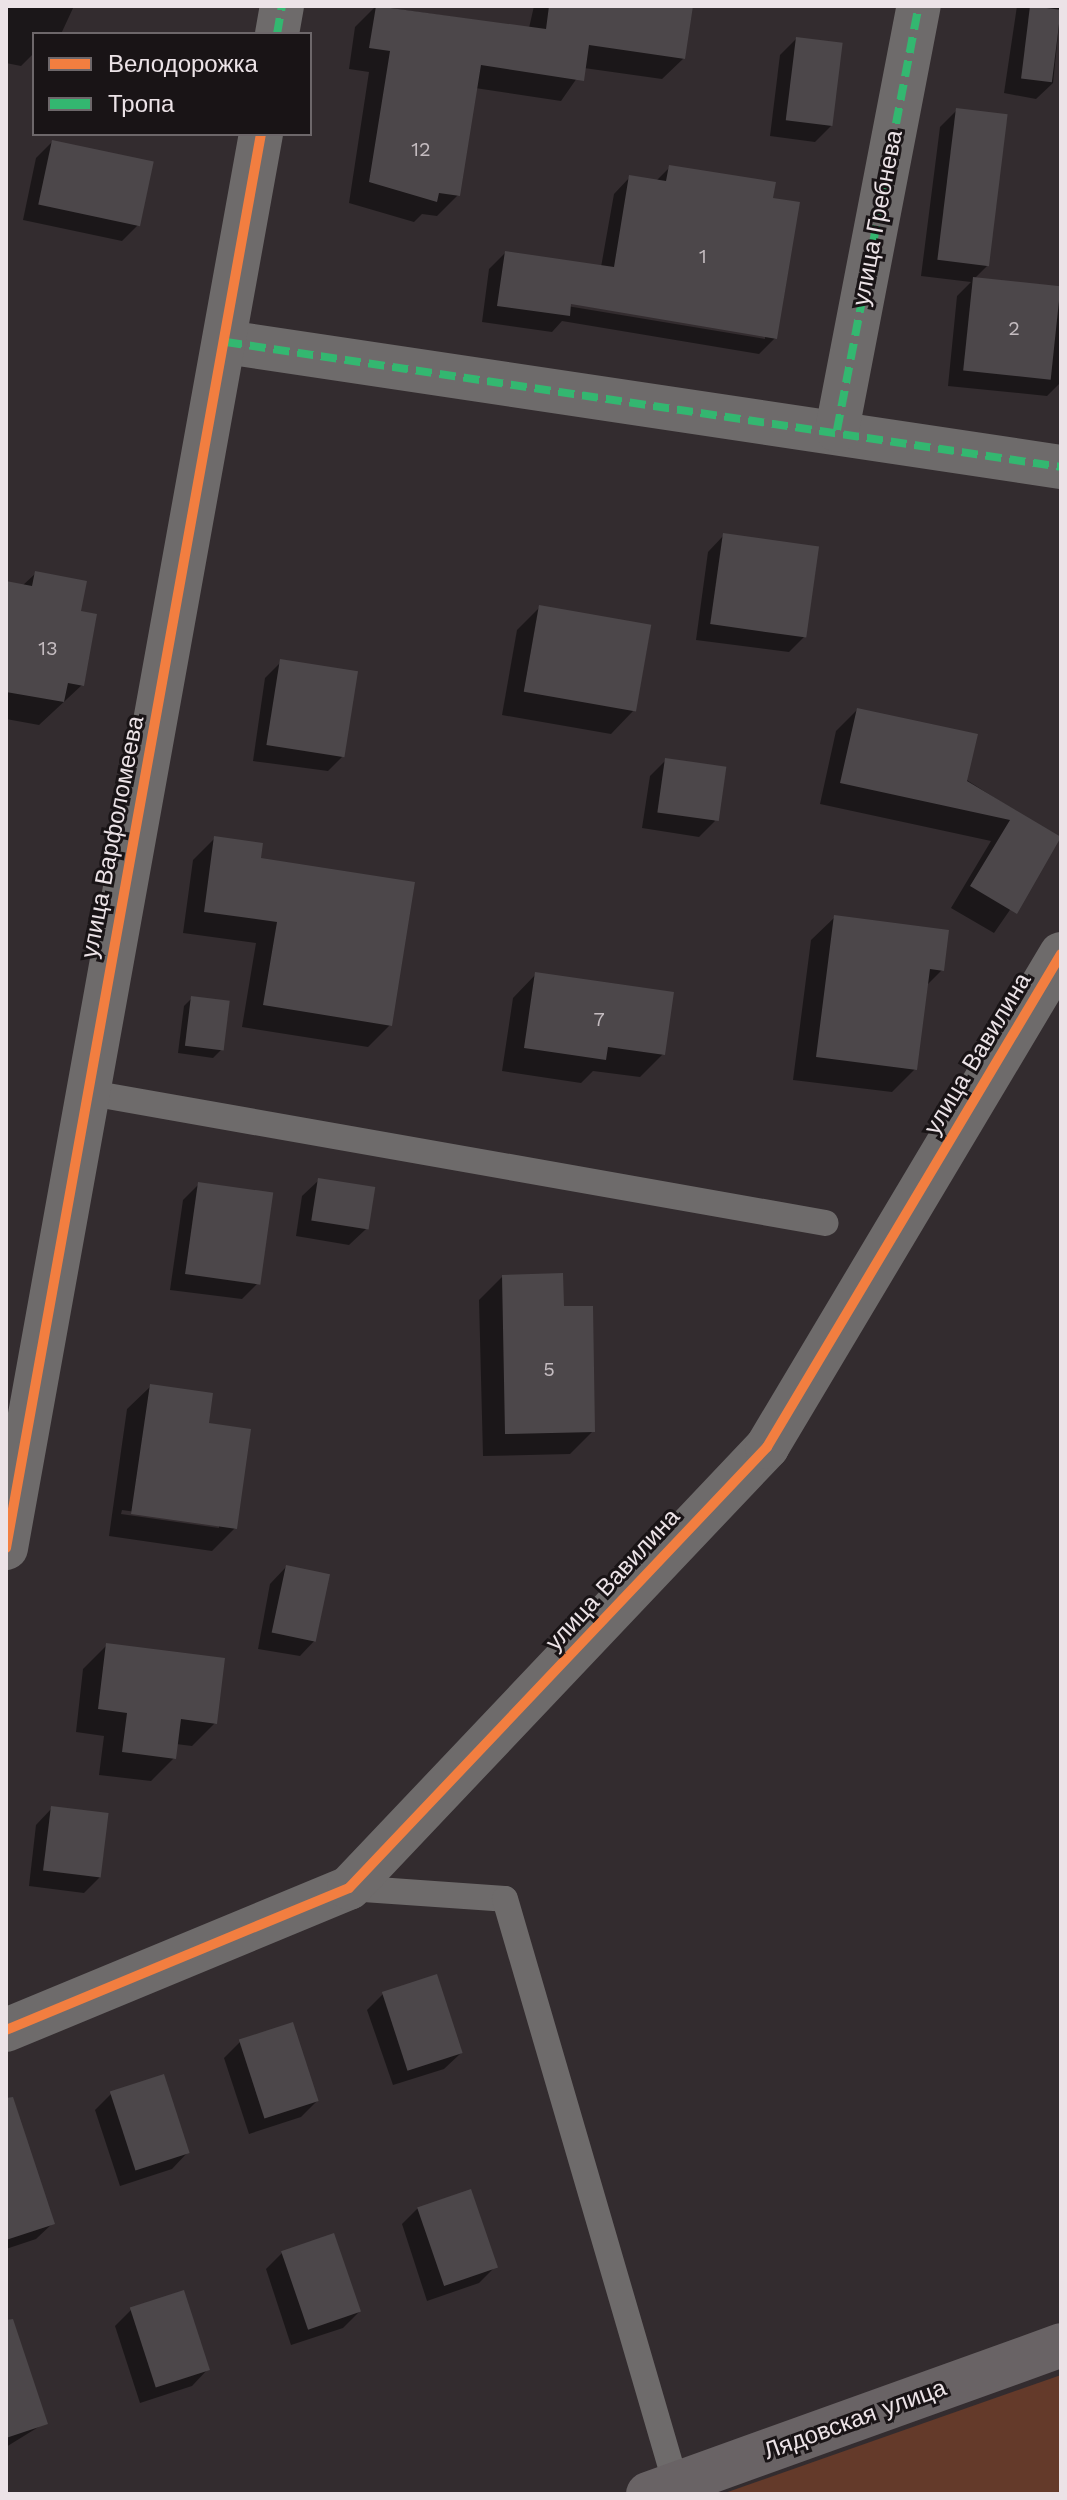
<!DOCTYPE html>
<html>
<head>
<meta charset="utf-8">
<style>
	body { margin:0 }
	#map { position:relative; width:1067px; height:2500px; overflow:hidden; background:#332c2f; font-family:"Work Sans",sans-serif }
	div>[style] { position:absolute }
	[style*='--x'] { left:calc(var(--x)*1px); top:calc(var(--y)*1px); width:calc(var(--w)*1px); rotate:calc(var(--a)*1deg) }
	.green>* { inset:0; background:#643a2a }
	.shadow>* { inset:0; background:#0007 }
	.building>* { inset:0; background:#4c474a; transform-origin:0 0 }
	.service>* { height:26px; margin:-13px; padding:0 13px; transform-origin:13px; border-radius:13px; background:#6e6b6b }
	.minor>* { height:44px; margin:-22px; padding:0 22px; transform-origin:22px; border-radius:22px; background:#6e6b6b }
	.secondary>* { height:44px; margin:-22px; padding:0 22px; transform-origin:22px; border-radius:22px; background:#696365 }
	.quiet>* { height:8px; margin-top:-4px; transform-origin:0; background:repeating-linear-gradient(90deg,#33b770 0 16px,transparent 0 24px) }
	.cycleway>* { height:10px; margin:-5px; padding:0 5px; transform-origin:5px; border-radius:5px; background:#f27e40 }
	span { translate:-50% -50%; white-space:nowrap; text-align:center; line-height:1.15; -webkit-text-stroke:6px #191416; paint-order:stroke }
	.number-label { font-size:20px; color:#c4bcc0 }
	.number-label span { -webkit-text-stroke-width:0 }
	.street-label { font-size:24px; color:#ece3e7 }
	.frame { position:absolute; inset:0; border:8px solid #ece3e7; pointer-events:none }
	.legend { position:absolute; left:32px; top:32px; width:280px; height:104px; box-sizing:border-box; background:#191416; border:2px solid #6d676a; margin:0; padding:10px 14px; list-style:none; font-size:24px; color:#ece3e7 }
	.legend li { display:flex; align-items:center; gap:16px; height:40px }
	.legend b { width:40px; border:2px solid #6d676a }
</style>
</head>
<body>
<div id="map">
	<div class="green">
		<i style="clip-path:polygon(1061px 2375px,1061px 2494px,722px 2494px)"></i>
	</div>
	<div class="shadow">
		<i style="clip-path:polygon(6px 6px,74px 6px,61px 34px,34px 34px,34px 53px,21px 66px,6px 63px)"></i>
		<i style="clip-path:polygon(376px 6px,529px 28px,534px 6px,691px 6px,684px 58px,662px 79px,584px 68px,561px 101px,475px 88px,458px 195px,437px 216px,422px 214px,414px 222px,349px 203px,369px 72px,349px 69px,355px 27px)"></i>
		<i style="clip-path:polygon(1017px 6px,1061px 6px,1053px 83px,1036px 99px,1004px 93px)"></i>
		<i style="clip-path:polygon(796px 39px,831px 126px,815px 142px,770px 136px,780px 55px)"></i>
		<i style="clip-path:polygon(956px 111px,987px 266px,974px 279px,1061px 288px,1061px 382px,1047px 396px,948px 386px,957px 296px,971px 282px,921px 276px,940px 127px)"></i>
		<i style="clip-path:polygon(52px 142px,138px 225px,122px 241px,23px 220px,36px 158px)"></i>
		<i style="clip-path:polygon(evenodd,670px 167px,771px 199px,775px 338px,759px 354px,562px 321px,552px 332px,482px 322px,489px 269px,505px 253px,601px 267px,614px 194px,630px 177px,655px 182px,670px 167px,562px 301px,765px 335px,765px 339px,561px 305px,562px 301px)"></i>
		<i style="clip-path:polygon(724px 535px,805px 636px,789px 652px,696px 640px,708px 552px)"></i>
		<i style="clip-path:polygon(36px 573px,79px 612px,82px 685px,39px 725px,6px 719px,6px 583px,22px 586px)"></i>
		<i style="clip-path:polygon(540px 607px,634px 710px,611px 734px,502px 715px,517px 630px)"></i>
		<i style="clip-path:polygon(281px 662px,344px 755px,328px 771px,253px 761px,265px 678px)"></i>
		<i style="clip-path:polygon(857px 710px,1059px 839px,994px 933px,951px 908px,991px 841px,820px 804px,836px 731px)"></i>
		<i style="clip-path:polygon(666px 760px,715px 821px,699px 837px,642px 828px,650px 776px)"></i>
		<i style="clip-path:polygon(215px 838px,258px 860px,390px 1025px,368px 1047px,242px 1027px,256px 943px,183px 933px,193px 860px)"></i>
		<i style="clip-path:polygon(835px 917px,942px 970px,926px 986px,915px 1069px,892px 1092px,793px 1080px,811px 940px)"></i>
		<i style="clip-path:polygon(536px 974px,663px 1054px,640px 1077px,593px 1071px,581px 1083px,502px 1071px,513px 998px)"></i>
		<i style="clip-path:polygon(192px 998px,221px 1050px,213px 1058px,178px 1053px,184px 1006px)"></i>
		<i style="clip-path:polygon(319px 1180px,366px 1229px,349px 1245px,296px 1236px,302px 1196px)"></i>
		<i style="clip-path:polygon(199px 1184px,258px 1283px,242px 1299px,170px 1290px,183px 1200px)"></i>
		<i style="clip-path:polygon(502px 1277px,562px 1308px,593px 1431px,570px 1454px,483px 1456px,479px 1300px)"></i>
		<i style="clip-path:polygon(evenodd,151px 1386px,206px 1425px,235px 1528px,212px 1551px,109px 1536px,127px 1409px,151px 1386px,122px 1510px,219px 1524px,219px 1528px,121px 1514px,122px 1510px)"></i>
		<i style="clip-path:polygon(286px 1567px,316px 1639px,300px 1656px,258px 1649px,270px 1584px)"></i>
		<i style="clip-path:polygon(107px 1645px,215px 1723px,192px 1746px,176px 1744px,174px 1758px,151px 1781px,99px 1775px,104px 1736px,76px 1732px,83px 1669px)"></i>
		<i style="clip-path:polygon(52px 1808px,100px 1877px,84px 1893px,29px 1886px,36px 1825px)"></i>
		<i style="clip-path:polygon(384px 1993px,461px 2053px,444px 2069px,393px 2085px,367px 2010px)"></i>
		<i style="clip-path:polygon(240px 2042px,317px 2101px,301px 2117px,249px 2134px,224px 2058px)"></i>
		<i style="clip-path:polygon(111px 2094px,188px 2152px,172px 2169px,120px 2186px,95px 2110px)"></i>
		<i style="clip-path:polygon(6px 2154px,53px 2223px,36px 2239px,6px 2249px)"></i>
		<i style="clip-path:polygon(418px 2208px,495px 2267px,479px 2283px,427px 2301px,402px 2224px)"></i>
		<i style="clip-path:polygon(333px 2236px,359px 2312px,343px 2328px,291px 2345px,266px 2269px,282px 2253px)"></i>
		<i style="clip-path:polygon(131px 2310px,208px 2369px,192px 2386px,140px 2403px,115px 2326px)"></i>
		<i style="clip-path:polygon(6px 2352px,45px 2423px,6px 2447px)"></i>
	</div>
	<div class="building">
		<i style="clip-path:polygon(376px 6px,546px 29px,549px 6px,693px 6px,685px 59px,589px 45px,584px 81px,481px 65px,460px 196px,439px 193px,437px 202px,369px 182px,390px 51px,369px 48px)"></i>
		<i style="left:1030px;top:6px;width:31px;height:73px;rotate:7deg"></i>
		<i style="left:796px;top:37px;width:47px;height:84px;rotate:7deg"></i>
		<i style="left:956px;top:108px;width:52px;height:153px;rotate:7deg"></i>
		<i style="left:52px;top:140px;width:104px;height:66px;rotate:12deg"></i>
		<i style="clip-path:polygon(669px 165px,776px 182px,773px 198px,800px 202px,777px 339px,571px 304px,570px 316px,497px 306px,505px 251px,614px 267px,629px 175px,666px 181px)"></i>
		<i style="left:973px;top:277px;width:88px;height:94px;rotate:6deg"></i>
		<i style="left:723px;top:533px;width:97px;height:92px;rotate:8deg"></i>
		<i style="clip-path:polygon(35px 571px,87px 581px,81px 611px,97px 614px,84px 686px,68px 683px,64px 702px,6px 692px,6px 581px,32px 586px)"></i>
		<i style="left:539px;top:605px;width:114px;height:88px;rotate:10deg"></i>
		<i style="left:280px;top:659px;width:79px;height:87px;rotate:9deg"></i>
		<i style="clip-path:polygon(857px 708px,978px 734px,967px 781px,1061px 837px,1017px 914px,970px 886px,1010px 820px,840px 783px)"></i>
		<i style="left:665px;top:758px;width:62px;height:55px;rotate:8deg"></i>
		<i style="clip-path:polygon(214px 836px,263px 843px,261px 858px,415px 882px,392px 1026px,263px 1005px,277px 922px,204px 912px)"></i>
		<i style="clip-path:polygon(834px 915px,949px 930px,944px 971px,930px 969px,917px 1070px,816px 1057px)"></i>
		<i style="clip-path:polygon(535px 972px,674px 992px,665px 1055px,608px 1047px,606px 1060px,524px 1048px)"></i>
		<i style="left:191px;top:996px;width:39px;height:50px;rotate:7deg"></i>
		<i style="left:318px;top:1178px;width:58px;height:43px;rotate:9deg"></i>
		<i style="left:198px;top:1182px;width:76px;height:93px;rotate:8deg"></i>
		<i style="clip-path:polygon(563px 1273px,564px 1306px,593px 1306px,595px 1432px,505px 1434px,502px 1275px)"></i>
		<i style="clip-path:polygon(150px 1384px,213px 1393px,209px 1423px,251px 1429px,237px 1529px,131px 1514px)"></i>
		<i style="left:286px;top:1565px;width:45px;height:69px;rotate:12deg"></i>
		<i style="clip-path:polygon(106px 1643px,225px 1658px,217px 1724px,181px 1719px,176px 1759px,122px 1752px,127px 1713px,98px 1709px)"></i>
		<i style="left:51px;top:1806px;width:58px;height:65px;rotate:7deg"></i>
		<i style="left:437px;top:1974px;width:83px;height:58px;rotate:72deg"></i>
		<i style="left:293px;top:2022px;width:83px;height:57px;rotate:72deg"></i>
		<i style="left:164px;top:2074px;width:83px;height:57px;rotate:72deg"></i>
		<i style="clip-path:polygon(13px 2097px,55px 2224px,6px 2240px,6px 2098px)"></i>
		<i style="left:471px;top:2189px;width:83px;height:57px;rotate:71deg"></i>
		<i style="left:334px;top:2233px;width:83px;height:56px;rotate:71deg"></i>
		<i style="left:184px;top:2290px;width:84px;height:57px;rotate:72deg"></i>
		<i style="clip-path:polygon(13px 2319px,48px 2424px,6px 2438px,6px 2320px)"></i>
	</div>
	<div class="service">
		<i style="--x:85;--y:1092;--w:752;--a:10.03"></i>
		<i style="--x:349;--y:1888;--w:156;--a:4"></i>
		<i style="--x:505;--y:1899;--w:609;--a:73.71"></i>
	</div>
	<div class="minor">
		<i style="--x:277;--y:34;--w:28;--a:-80"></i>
		<i style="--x:226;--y:342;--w:844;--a:8.51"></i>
		<i style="--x:837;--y:430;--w:432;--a:-79.1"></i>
		<i style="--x:6;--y:1548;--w:1437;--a:-79.78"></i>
		<i style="--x:6;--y:2030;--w:371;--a:-22.5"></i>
		<i style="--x:349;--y:1888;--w:608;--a:-46.53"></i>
		<i style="--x:767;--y:1447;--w:574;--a:-59.19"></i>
	</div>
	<div class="secondary">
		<i style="--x:648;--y:2494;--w:439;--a:-19.8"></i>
	</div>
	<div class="quiet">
		<i style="--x:277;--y:34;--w:28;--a:-80"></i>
		<i style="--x:226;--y:342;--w:844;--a:8.51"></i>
		<i style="--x:837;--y:430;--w:432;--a:-79.1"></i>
	</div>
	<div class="cycleway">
		<i style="--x:6;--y:1548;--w:1437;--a:-79.78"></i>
		<i style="--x:6;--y:2030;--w:371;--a:-22.5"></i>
		<i style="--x:349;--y:1888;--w:608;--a:-46.53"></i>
		<i style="--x:767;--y:1447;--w:574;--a:-59.19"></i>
	</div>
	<div class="number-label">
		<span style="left:421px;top:149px">12</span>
		<span style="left:703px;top:256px">1</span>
		<span style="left:1014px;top:328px">2</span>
		<span style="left:48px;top:648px">13</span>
		<span style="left:599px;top:1019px">7</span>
		<span style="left:549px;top:1369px">5</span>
	</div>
	<div class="street-label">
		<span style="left:878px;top:218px;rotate:-79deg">улица Гребнева</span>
		<span style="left:113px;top:837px;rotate:-79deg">улица Варфоломеева</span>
		<span style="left:978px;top:1054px;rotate:-59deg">улица Вавилина</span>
		<span style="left:613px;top:1580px;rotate:-47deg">улица Вавилина</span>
		<span style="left:855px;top:2420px;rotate:-20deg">Лядовская улица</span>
	</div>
	<div class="frame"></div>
	<ul class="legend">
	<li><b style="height:10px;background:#f27e40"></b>Велодорожка</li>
	<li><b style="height:10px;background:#33b770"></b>Тропа</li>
	</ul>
</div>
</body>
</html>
